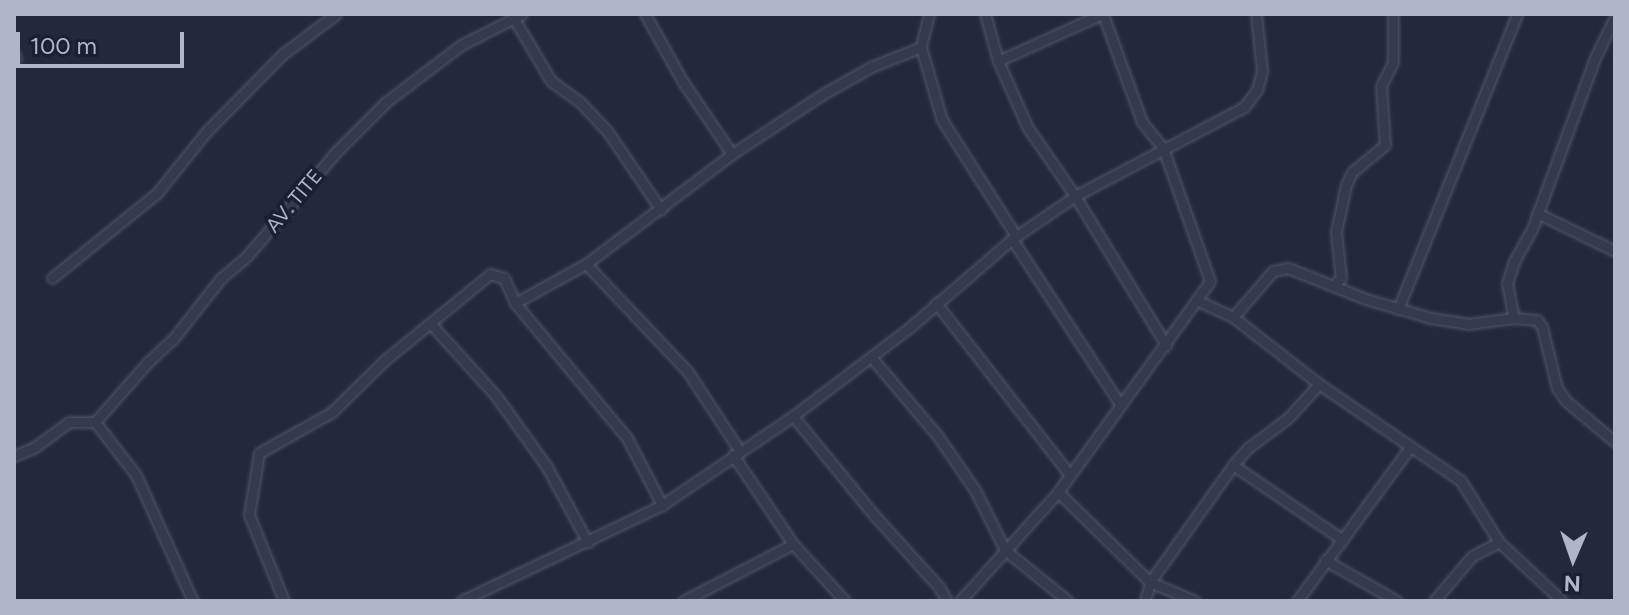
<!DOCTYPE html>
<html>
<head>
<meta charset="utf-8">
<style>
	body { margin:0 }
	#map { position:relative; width:1629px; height:615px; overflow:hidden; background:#21293d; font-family:Figtree,sans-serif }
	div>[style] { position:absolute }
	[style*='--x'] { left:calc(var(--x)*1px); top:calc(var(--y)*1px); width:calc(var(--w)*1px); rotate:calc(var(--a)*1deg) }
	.roads { filter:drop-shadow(0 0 2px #505668) drop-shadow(0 0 2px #505668) }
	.street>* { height:9px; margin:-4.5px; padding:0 4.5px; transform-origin:4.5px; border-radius:4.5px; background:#353b4d }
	span { translate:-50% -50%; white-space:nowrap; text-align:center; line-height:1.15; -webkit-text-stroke:7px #1a2032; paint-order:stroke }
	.street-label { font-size:20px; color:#b0b6c9 }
	.frame { position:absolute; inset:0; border:16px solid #b0b6c9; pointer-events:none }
	.north { position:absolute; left:1533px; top:519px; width:80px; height:80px; -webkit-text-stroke:6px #1a2032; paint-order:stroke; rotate:182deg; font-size:22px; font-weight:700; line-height:32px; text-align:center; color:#b0b6c9 }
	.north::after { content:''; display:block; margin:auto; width:28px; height:36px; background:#b0b6c9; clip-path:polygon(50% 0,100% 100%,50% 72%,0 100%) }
	.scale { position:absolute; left:16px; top:32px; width:168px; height:36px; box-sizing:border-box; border:4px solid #b0b6c9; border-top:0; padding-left:10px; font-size:24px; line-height:28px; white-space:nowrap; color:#b0b6c9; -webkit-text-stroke:6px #1a2032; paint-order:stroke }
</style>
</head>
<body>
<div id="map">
	<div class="roads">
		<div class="street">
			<i style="--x:645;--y:14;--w:78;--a:60.8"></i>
			<i style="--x:683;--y:82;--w:87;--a:55.8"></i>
			<i style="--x:929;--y:14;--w:34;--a:104"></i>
			<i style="--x:921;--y:47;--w:76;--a:74"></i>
			<i style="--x:942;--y:120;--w:138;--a:57.5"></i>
			<i style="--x:985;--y:14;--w:49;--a:74.5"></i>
			<i style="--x:998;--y:61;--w:73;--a:65.9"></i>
			<i style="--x:1028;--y:128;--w:83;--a:55.3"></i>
			<i style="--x:1075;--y:196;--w:175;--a:58.6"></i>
			<i style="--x:513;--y:17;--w:74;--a:59.3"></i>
			<i style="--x:551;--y:81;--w:34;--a:36"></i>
			<i style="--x:579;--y:101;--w:42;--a:46.9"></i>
			<i style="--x:608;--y:132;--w:94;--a:55.8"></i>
			<i style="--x:1615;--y:17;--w:46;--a:116"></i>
			<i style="--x:1595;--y:58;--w:182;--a:110.2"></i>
			<i style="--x:1532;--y:229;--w:38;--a:119"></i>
			<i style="--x:1514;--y:262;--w:22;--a:108"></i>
			<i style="--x:1507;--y:283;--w:36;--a:79"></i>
			<i style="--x:1514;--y:318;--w:23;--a:5"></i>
			<i style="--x:1537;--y:320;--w:9;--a:54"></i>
			<i style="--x:1542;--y:327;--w:63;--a:76.2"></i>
			<i style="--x:1557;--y:388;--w:16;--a:55"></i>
			<i style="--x:1566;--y:401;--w:64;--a:39.9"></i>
			<i style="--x:14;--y:54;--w:5;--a:68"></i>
			<i style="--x:998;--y:61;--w:114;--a:-24.3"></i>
			<i style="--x:1537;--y:213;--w:87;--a:26"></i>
			<i style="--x:1012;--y:239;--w:197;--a:56.8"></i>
			<i style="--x:586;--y:264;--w:149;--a:46.6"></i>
			<i style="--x:688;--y:372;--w:93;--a:56.8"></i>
			<i style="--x:52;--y:278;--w:135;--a:-39"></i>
			<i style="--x:157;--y:193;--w:78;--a:-51.2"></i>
			<i style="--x:206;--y:132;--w:110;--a:-45.4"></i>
			<i style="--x:283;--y:54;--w:66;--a:-37"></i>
			<i style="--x:1333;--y:286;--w:11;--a:-45"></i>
			<i style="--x:1341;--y:278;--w:46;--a:-96.2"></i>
			<i style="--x:1336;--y:232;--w:48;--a:-78"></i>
			<i style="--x:1346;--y:185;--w:14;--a:-65"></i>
			<i style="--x:1352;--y:172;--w:43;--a:-39.3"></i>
			<i style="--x:1385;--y:145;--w:59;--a:-93.9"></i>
			<i style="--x:1381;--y:86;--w:27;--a:-63"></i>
			<i style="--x:1393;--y:62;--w:48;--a:-90"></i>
			<i style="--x:1196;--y:300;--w:41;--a:24.7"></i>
			<i style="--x:1233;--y:317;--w:109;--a:37.9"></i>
			<i style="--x:1319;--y:384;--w:172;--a:34.3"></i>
			<i style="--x:1461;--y:481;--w:72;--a:58.1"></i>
			<i style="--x:1499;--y:542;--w:86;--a:43.1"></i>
			<i style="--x:515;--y:303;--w:81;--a:-28.8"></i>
			<i style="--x:586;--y:264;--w:183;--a:-37"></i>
			<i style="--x:732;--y:154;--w:109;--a:-33.4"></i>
			<i style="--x:823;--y:94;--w:55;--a:-29.4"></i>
			<i style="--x:871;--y:67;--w:54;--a:-21.8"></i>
			<i style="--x:936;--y:303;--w:217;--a:52.1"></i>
			<i style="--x:1398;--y:309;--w:318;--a:-68"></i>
			<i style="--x:1233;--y:317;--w:61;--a:-49"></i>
			<i style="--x:1273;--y:271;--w:15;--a:-11"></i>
			<i style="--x:1288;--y:268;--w:84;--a:21.7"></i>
			<i style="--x:1366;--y:299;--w:68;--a:16.3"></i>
			<i style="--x:1431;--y:318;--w:37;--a:9"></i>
			<i style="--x:1468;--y:324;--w:46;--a:-7.4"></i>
			<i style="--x:431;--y:324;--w:97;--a:47.9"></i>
			<i style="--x:496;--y:396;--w:87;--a:54.3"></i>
			<i style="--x:547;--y:467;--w:86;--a:61.7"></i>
			<i style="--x:871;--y:357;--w:102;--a:49.8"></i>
			<i style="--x:937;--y:435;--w:67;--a:55.4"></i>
			<i style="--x:975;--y:490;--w:67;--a:63.4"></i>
			<i style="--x:1005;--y:550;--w:81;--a:39"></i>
			<i style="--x:793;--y:416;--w:128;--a:50.7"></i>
			<i style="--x:874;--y:515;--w:97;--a:47.9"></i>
			<i style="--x:939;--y:587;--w:16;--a:60"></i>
			<i style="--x:95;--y:422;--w:80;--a:-48.5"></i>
			<i style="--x:148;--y:362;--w:34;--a:-43"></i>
			<i style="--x:173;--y:339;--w:78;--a:-51.8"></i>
			<i style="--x:221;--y:278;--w:34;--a:-40"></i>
			<i style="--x:247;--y:256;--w:138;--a:-49.4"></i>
			<i style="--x:337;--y:151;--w:69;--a:-45"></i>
			<i style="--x:386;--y:102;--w:94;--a:-37.2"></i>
			<i style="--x:461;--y:45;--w:68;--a:-26.9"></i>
			<i style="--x:95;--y:422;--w:67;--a:52.3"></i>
			<i style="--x:136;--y:475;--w:138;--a:65.7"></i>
			<i style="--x:733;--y:455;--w:107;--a:56"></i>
			<i style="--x:793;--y:544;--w:77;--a:47.6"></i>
			<i style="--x:14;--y:456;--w:23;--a:-23"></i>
			<i style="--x:35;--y:447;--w:42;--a:-36.3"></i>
			<i style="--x:69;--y:422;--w:26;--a:0"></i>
			<i style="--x:1233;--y:465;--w:133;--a:34.3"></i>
			<i style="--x:1058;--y:492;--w:129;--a:44.4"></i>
			<i style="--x:1150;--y:582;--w:49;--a:22.9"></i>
			<i style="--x:1325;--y:560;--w:83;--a:29.7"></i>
			<i style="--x:284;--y:601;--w:93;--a:-112.1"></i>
			<i style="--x:249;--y:515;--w:63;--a:-80.8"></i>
			<i style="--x:259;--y:453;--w:84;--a:-29.3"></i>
			<i style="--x:332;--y:412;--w:74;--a:-44.5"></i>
			<i style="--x:385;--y:360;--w:136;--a:-39.3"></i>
			<i style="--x:490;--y:274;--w:15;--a:16"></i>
			<i style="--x:504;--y:278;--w:27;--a:66"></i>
			<i style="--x:515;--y:303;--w:175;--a:50.3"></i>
			<i style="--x:627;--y:438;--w:76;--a:62.4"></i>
			<i style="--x:461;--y:601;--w:223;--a:-25.5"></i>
			<i style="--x:662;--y:505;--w:158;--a:-34.2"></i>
			<i style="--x:793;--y:416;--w:146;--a:-37.2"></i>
			<i style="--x:909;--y:328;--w:136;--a:-40.8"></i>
			<i style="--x:1012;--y:239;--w:76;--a:-34.3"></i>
			<i style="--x:1075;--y:196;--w:191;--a:-27.8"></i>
			<i style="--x:1244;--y:107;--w:21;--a:-53"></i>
			<i style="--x:1257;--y:90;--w:20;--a:-75"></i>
			<i style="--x:1262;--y:71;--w:57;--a:-96"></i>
			<i style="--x:683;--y:601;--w:124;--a:-27.4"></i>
			<i style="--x:960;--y:601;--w:147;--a:-48"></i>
			<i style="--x:1058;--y:492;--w:260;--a:-54.2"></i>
			<i style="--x:1210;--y:281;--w:141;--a:-109.5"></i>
			<i style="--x:1163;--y:148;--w:33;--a:-129"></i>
			<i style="--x:1142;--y:122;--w:115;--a:-109.9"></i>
			<i style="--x:1145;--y:601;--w:20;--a:-75"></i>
			<i style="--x:1150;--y:582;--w:143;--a:-54.6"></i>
			<i style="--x:1233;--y:465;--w:23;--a:-49"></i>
			<i style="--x:1248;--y:448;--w:50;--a:-36.9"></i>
			<i style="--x:1288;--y:418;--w:46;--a:-47.6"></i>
			<i style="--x:1297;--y:601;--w:192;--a:-53.7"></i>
			<i style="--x:1434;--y:601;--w:59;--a:-49.8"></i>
			<i style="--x:1472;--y:556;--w:30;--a:-27"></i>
		</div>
	</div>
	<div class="street-label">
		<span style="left:294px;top:201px;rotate:-50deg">AV. TITE</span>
	</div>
	<div class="frame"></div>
	<div class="north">N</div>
	<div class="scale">100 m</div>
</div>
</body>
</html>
